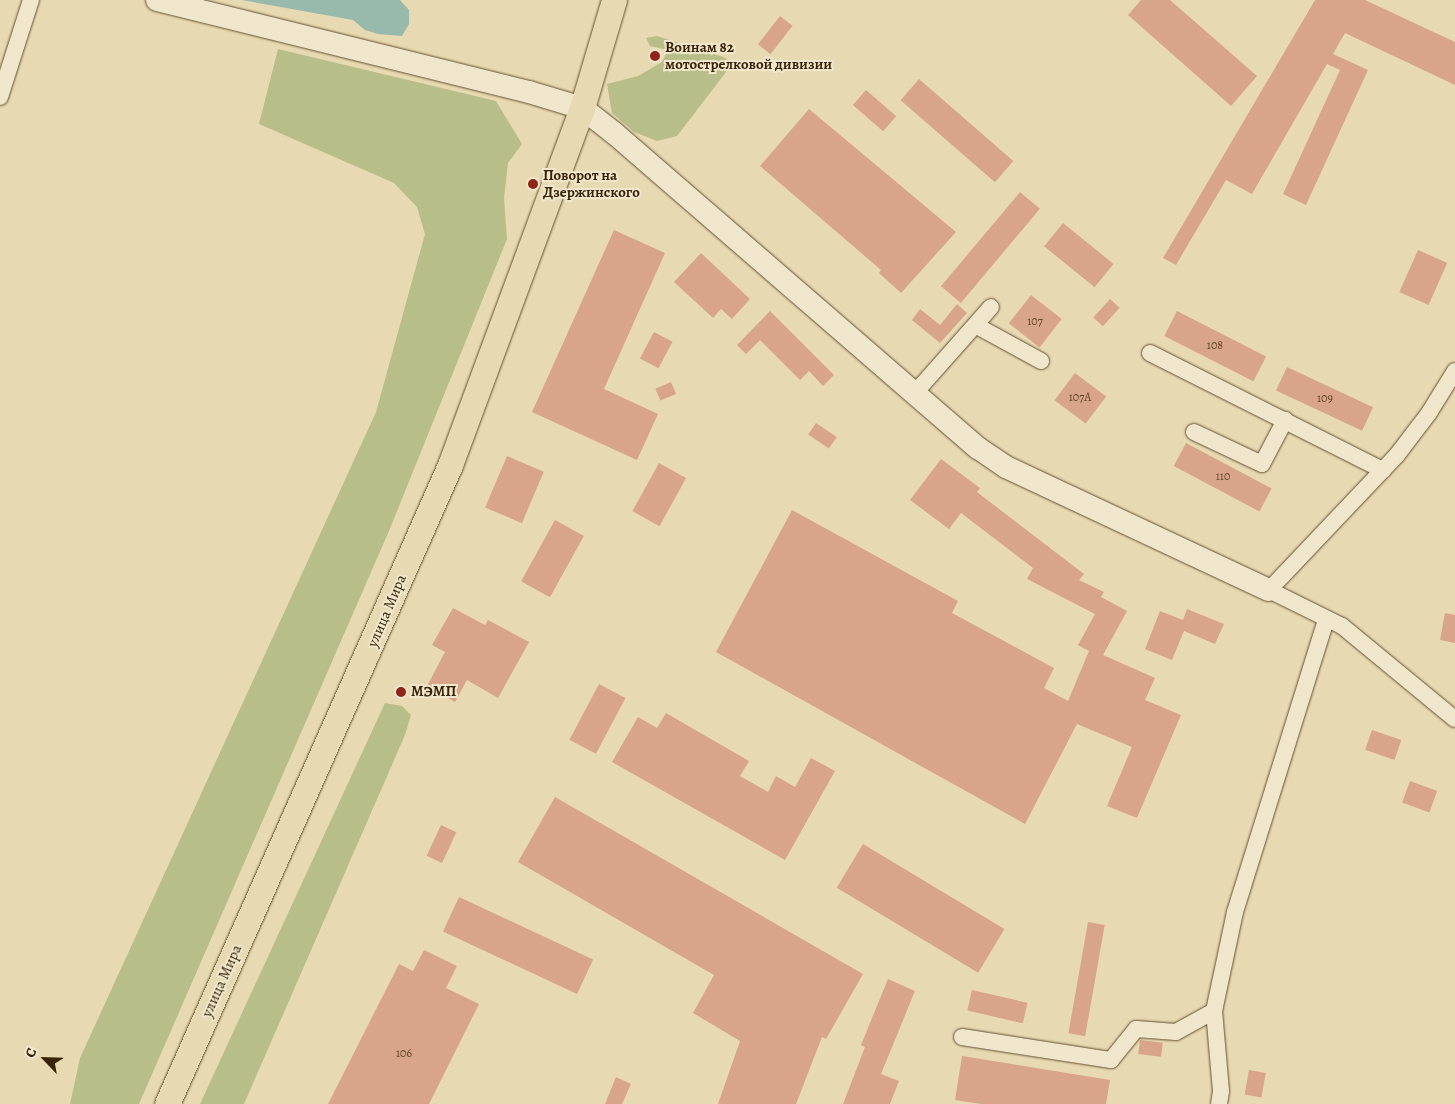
<!DOCTYPE html>
<html>
<head>
<meta charset="utf-8">
<style>
	body { margin:0 }
	#map { position:relative; width:1455px; height:1104px; overflow:hidden; background:#e7d9b1; font-family:Alegreya,serif }
	div>[style] { position:absolute }
	[style*='--x'] { left:calc(var(--x)*1px); top:calc(var(--y)*1px); width:calc(var(--w)*1px); rotate:calc(var(--a)*1deg) }
	.green>* { inset:0; background:#b8be89 }
	.water>* { inset:0; background:#97baac }
	.building>* { inset:0; background:#d8a58b; transform-origin:0 0 }
	.roads { filter:drop-shadow(0 0 1px #645030) drop-shadow(0 0 1px #645030) }
	.street>* { height:16px; margin:-8px; padding:0 8px; transform-origin:8px; border-radius:8px; background:#efe6cc }
	.secondary>* { height:22px; margin:-11px; padding:0 11px; transform-origin:11px; border-radius:11px; background:#efe6cc }
	.primary>* { height:25px; margin:-12.5px; padding:0 12.5px; transform-origin:12.5px; border-radius:12.5px; background:#e7d9b1 }
	.dots>* { width:14px; height:14px; translate:-50% -50%; box-sizing:border-box; border:2px solid #efe6cc; border-radius:50% }
	span { translate:-50% -50%; white-space:nowrap; text-align:center; line-height:1.15; -webkit-text-stroke:4px #efe6cc; paint-order:stroke }
	.number-label { font-size:12px; color:#604426 }
	.number-label span { -webkit-text-stroke-width:0 }
	.poi-label { font-size:15px; color:#382305; font-weight:700 }
	.left { translate:0 -50%; text-align:left }
	.street-label { font-size:15px; color:#382305 }
	.north { position:absolute; left:20px; top:1034px; width:50px; height:50px; -webkit-text-stroke:4px #efe6cc; paint-order:stroke; rotate:294deg; font-size:14px; font-weight:700; line-height:20px; text-align:center; color:#382305 }
	.north::after { content:''; display:block; margin:auto; width:18px; height:22px; background:#382305; clip-path:polygon(50% 0,100% 100%,50% 72%,0 100%) }
</style>
</head>
<body>
<div id="map">
	<div class="green">
		<i style="clip-path:polygon(657px 36px,723px 57px,733px 63px,677px 136px,657px 141px,634px 132px,612px 113px,607px 84px,638px 76px,662px 62px,668px 50px,650px 46px,646px 38px)"></i>
		<i style="clip-path:polygon(278px 49px,496px 101px,522px 144px,508px 163px,504px 198px,507px 239px,389px 531px,139px 1104px,70px 1104px,80px 1058px,376px 412px,425px 234px,417px 207px,394px 183px,259px 124px)"></i>
		<i style="clip-path:polygon(385px 703px,402px 706px,411px 715px,405px 735px,244px 1104px,200px 1104px)"></i>
	</div>
	<div class="water">
		<i style="clip-path:polygon(242px 0,400px 0,409px 10px,409px 24px,402px 36px,378px 34px,365px 30px,353px 20px)"></i>
	</div>
	<div class="building">
		<i style="clip-path:polygon(1141px 0,1170px 0,1257px 76px,1231px 106px,1128px 15px)"></i>
		<i style="clip-path:polygon(1315px 0,1365px 0,1455px 42px,1455px 85px,1345px 33px,1333px 54px,1368px 70px,1306px 205px,1283px 194px,1340px 70px,1327px 64px,1252px 194px,1226px 180px,1176px 265px,1163px 258px)"></i>
		<i style="left:780px;top:16px;width:16px;height:36px;rotate:38deg"></i>
		<i style="left:919px;top:79px;width:125px;height:28px;rotate:41deg"></i>
		<i style="left:866px;top:90px;width:40px;height:20px;rotate:41deg"></i>
		<i style="clip-path:polygon(809px 109px,956px 232px,901px 293px,879px 273px,881px 270px,760px 166px)"></i>
		<i style="left:1020px;top:192px;width:26px;height:123px;rotate:40deg"></i>
		<i style="left:1063px;top:223px;width:65px;height:30px;rotate:39deg"></i>
		<i style="clip-path:polygon(614px 230px,665px 253px,604px 389px,658px 414px,637px 460px,532px 412px)"></i>
		<i style="left:1418px;top:250px;width:32px;height:46px;rotate:24deg"></i>
		<i style="clip-path:polygon(701px 253px,750px 299px,732px 319px,721px 309px,713px 318px,674px 282px)"></i>
		<i style="left:1031px;top:295px;width:39px;height:36px;rotate:38deg"></i>
		<i style="left:1110px;top:299px;width:13px;height:25px;rotate:42deg"></i>
		<i style="clip-path:polygon(957px 304px,967px 313px,940px 343px,912px 320px,920px 309px,940px 325px)"></i>
		<i style="clip-path:polygon(770px 311px,834px 375px,823px 386px,809px 371px,800px 380px,760px 340px,746px 354px,737px 345px)"></i>
		<i style="left:1177px;top:311px;width:100px;height:28px;rotate:27deg"></i>
		<i style="left:654px;top:332px;width:21px;height:30px;rotate:28deg"></i>
		<i style="left:1287px;top:367px;width:95px;height:26px;rotate:25deg"></i>
		<i style="left:1075px;top:373px;width:39px;height:34px;rotate:37deg"></i>
		<i style="left:671px;top:382px;width:13px;height:17px;rotate:67deg"></i>
		<i style="left:816px;top:423px;width:25px;height:14px;rotate:34deg"></i>
		<i style="left:1186px;top:443px;width:97px;height:26px;rotate:28deg"></i>
		<i style="left:507px;top:456px;width:40px;height:56px;rotate:23deg"></i>
		<i style="clip-path:polygon(941px 459px,980px 488px,977px 492px,1084px 574px,1079px 580px,1104px 592px,1101px 597px,1127px 611px,1103px 655px,1155px 678px,1145px 700px,1181px 715px,1137px 818px,1107px 806px,1132px 747px,1077px 724px,1025px 824px,716px 652px,792px 510px,958px 601px,952px 613px,1054px 668px,1044px 688px,1068px 701px,1089px 651px,1078px 645px,1095px 614px,1027px 579px,1033px 568px,961px 513px,949px 529px,910px 500px)"></i>
		<i style="left:659px;top:463px;width:31px;height:55px;rotate:29deg"></i>
		<i style="left:555px;top:520px;width:33px;height:70px;rotate:29deg"></i>
		<i style="clip-path:polygon(453px 608px,485px 625px,488px 620px,529px 642px,498px 698px,467px 680px,455px 702px,427px 686px,445px 652px,432px 645px)"></i>
		<i style="clip-path:polygon(1187px 609px,1224px 624px,1215px 644px,1184px 631px,1172px 660px,1145px 649px,1160px 611px,1183px 620px)"></i>
		<i style="clip-path:polygon(1445px 613px,1455px 615px,1455px 643px,1440px 640px)"></i>
		<i style="left:599px;top:684px;width:30px;height:63px;rotate:28deg"></i>
		<i style="clip-path:polygon(666px 713px,749px 761px,740px 776px,768px 792px,776px 776px,795px 787px,811px 758px,835px 771px,785px 860px,612px 762px,638px 717px,657px 728px)"></i>
		<i style="left:1372px;top:730px;width:31px;height:21px;rotate:19deg"></i>
		<i style="left:1410px;top:781px;width:29px;height:23px;rotate:20deg"></i>
		<i style="clip-path:polygon(555px 797px,863px 974px,826px 1039px,822px 1037px,796px 1104px,718px 1104px,740px 1041px,693px 1013px,714px 975px,518px 862px)"></i>
		<i style="left:441px;top:825px;width:17px;height:34px;rotate:25deg"></i>
		<i style="left:863px;top:844px;width:165px;height:51px;rotate:31deg"></i>
		<i style="left:459px;top:897px;width:148px;height:38px;rotate:25deg"></i>
		<i style="left:1088px;top:922px;width:17px;height:113px;rotate:10deg"></i>
		<i style="clip-path:polygon(424px 950px,457px 966px,446px 988px,479px 1004px,429px 1104px,328px 1104px,399px 964px,413px 971px)"></i>
		<i style="clip-path:polygon(888px 979px,915px 991px,881px 1074px,899px 1081px,890px 1104px,843px 1104px,865px 1047px,861px 1045px)"></i>
		<i style="left:972px;top:990px;width:57px;height:21px;rotate:13deg"></i>
		<i style="left:1140px;top:1040px;width:23px;height:14px;rotate:7deg"></i>
		<i style="clip-path:polygon(962px 1056px,1110px 1080px,1106px 1104px,981px 1104px,955px 1100px)"></i>
		<i style="left:1249px;top:1070px;width:17px;height:25px;rotate:10deg"></i>
		<i style="clip-path:polygon(616px 1077px,631px 1084px,622px 1104px,605px 1104px)"></i>
	</div>
	<div class="roads">
		<div class="street">
			<i style="--x:0;--y:97;--w:102;--a:-72.3"></i>
			<i style="--x:977;--y:326;--w:73;--a:28.7"></i>
			<i style="--x:1150;--y:353;--w:261;--a:26.7"></i>
			<i style="--x:1455;--y:371;--w:49;--a:121.8"></i>
			<i style="--x:1429;--y:413;--w:53;--a:127.3"></i>
			<i style="--x:1397;--y:455;--w:186;--a:133.5"></i>
			<i style="--x:1269;--y:590;--w:81;--a:26.3"></i>
			<i style="--x:1342;--y:626;--w:146;--a:39.5"></i>
			<i style="--x:914;--y:394;--w:116;--a:-48.5"></i>
			<i style="--x:1194;--y:432;--w:75;--a:25.2"></i>
			<i style="--x:1262;--y:464;--w:50;--a:-62.4"></i>
			<i style="--x:962;--y:1037;--w:151;--a:8.8"></i>
			<i style="--x:1111;--y:1060;--w:40;--a:-51"></i>
			<i style="--x:1136;--y:1029;--w:40;--a:4.3"></i>
			<i style="--x:1176;--y:1032;--w:43;--a:-28.9"></i>
			<i style="--x:1219;--y:1104;--w:13;--a:-81"></i>
			<i style="--x:1221;--y:1091;--w:80;--a:-95"></i>
			<i style="--x:1214;--y:1011;--w:101;--a:-78"></i>
			<i style="--x:1235;--y:912;--w:307;--a:-72.7"></i>
		</div>
		<div class="secondary">
			<i style="--x:157;--y:0;--w:383;--a:13.9"></i>
			<i style="--x:529;--y:92;--w:55;--a:16.8"></i>
			<i style="--x:582;--y:108;--w:41;--a:38"></i>
			<i style="--x:614;--y:133;--w:481;--a:40.9"></i>
			<i style="--x:978;--y:448;--w:34;--a:34"></i>
			<i style="--x:1006;--y:467;--w:290;--a:25.1"></i>
		</div>
		<div class="primary">
			<i style="--x:167;--y:1104;--w:699;--a:-66.11"></i>
			<i style="--x:450;--y:465;--w:381;--a:-69.7"></i>
			<i style="--x:582;--y:108;--w:113;--a:-73.5"></i>
		</div>
	</div>
	<div class="dots">
		<i style="left:655px;top:56px;background:#8f2418"></i>
		<i style="left:533px;top:184px;background:#8f2418"></i>
		<i style="left:401px;top:692px;background:#8f2418"></i>
	</div>
	<div class="number-label">
		<span style="left:1035px;top:322px">107</span>
		<span style="left:1215px;top:346px">108</span>
		<span style="left:1080px;top:398px">107А</span>
		<span style="left:1325px;top:399px">109</span>
		<span style="left:1223px;top:477px">110</span>
		<span style="left:404px;top:1054px">106</span>
	</div>
	<div class="poi-label">
		<span class="left" style="left:665px;top:56px">Воинам 82<br>мотострелковой дивизии</span>
		<span class="left" style="left:543px;top:184px">Поворот на<br>Дзержинского</span>
		<span class="left" style="left:411px;top:692px">МЭМП</span>
	</div>
	<div class="street-label">
		<span style="left:387px;top:611px;rotate:-67deg">улица Мира</span>
		<span style="left:222px;top:981px;rotate:-66deg">улица Мира</span>
	</div>
	<div class="north">С</div>
</div>
</body>
</html>
